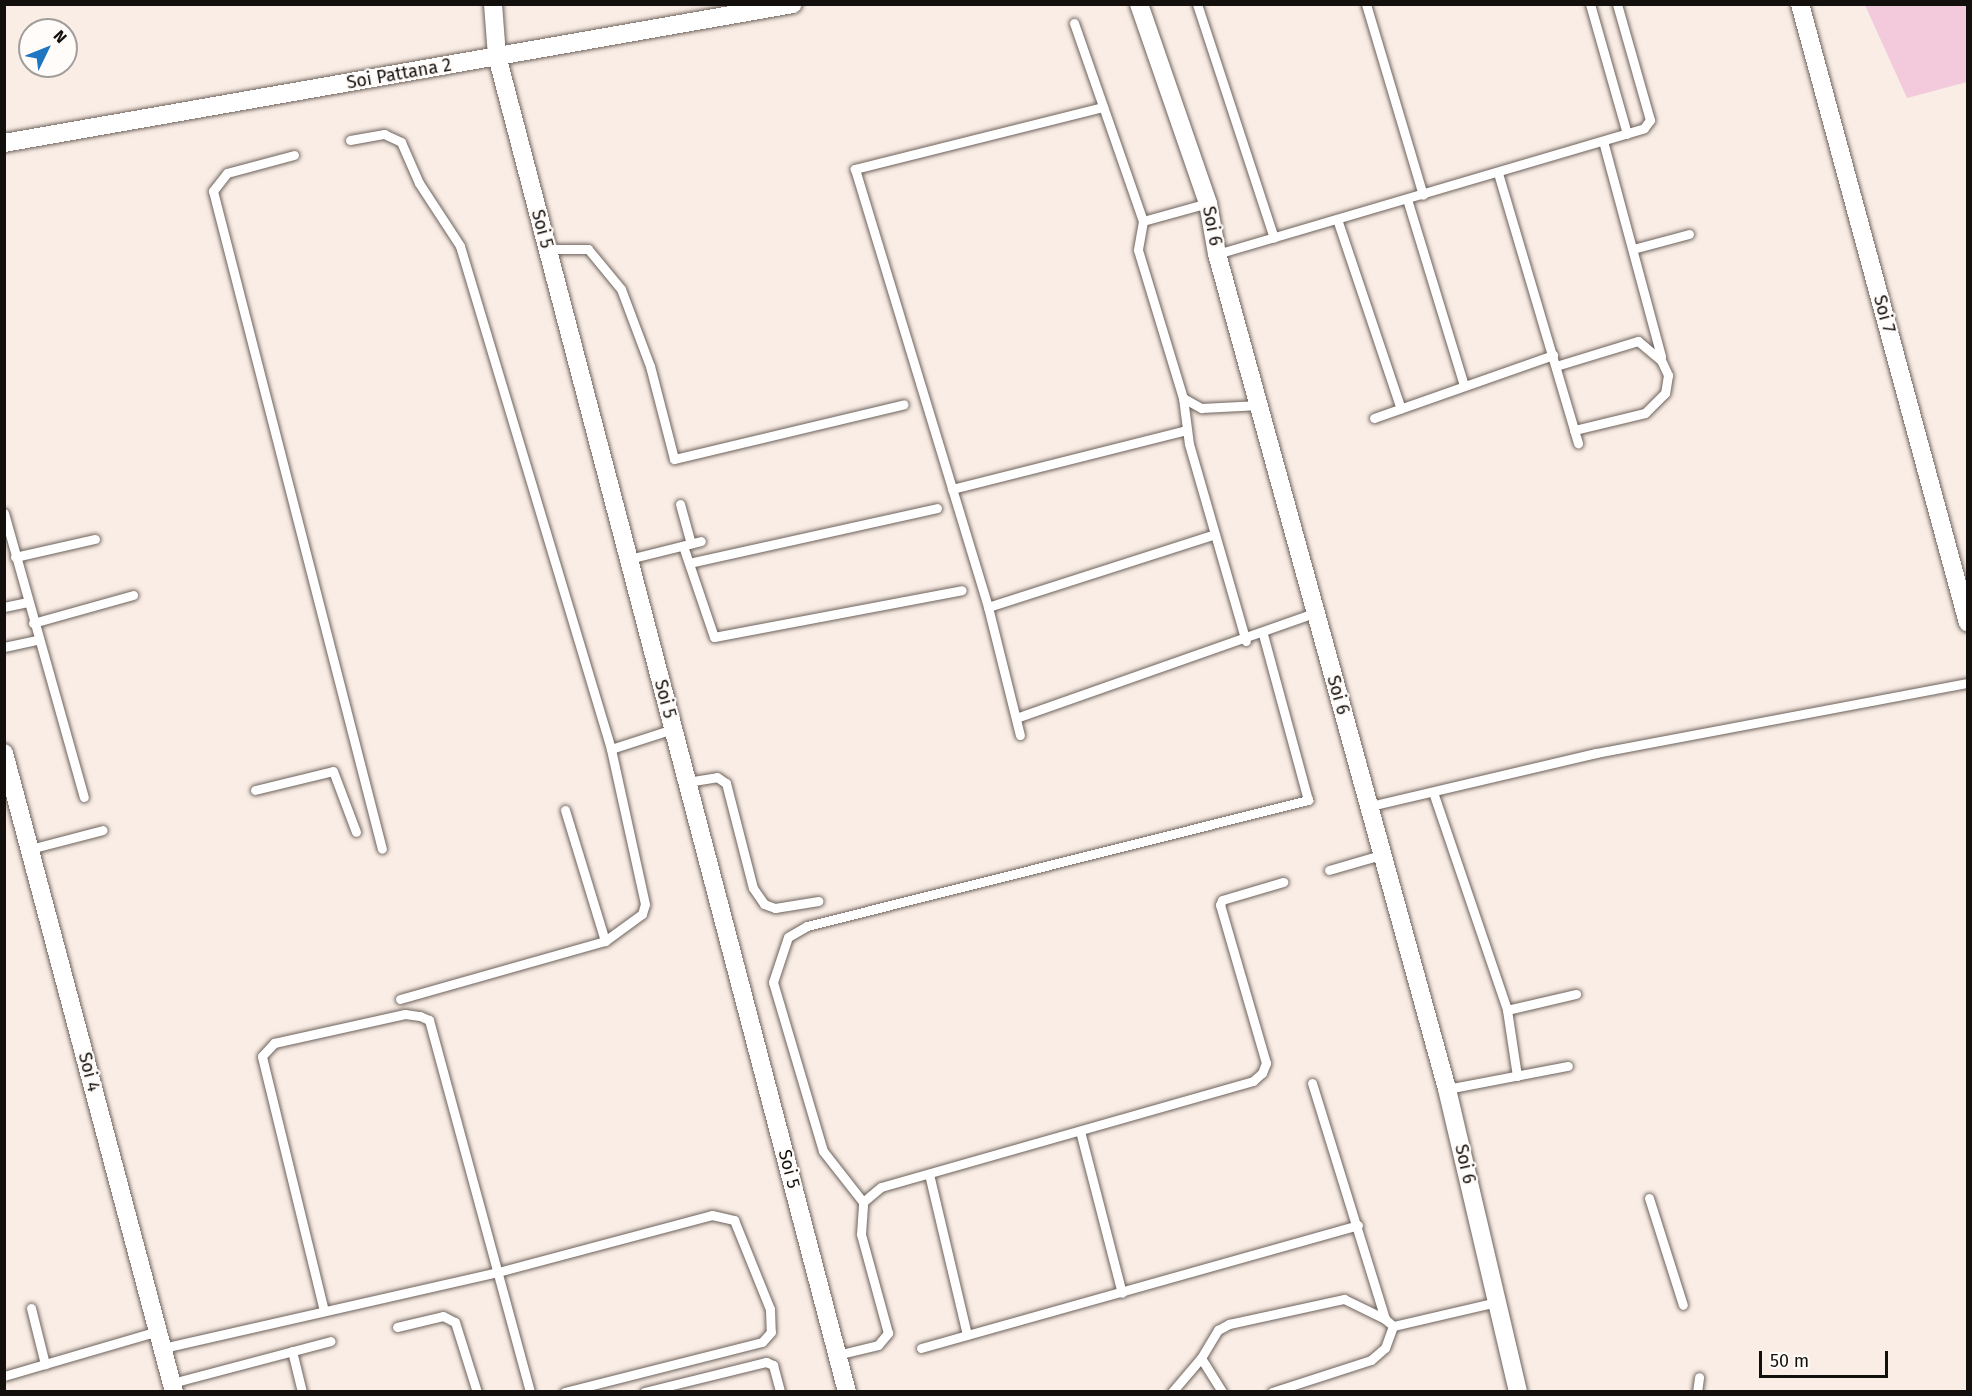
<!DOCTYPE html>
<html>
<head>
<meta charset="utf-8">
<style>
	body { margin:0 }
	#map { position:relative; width:1972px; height:1396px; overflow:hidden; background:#f9ede5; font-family:"Fira Sans",sans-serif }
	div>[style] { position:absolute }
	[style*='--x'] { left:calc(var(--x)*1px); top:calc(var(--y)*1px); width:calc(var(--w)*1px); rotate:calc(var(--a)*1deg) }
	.water>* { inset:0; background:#f3c9dc }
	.roads { filter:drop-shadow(0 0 2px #6d625c) drop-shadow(0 0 2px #6d625c) }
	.service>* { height:9px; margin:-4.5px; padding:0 4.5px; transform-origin:4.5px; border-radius:4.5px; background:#fff }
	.minor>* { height:18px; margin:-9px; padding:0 9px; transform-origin:9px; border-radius:9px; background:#fff }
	span { translate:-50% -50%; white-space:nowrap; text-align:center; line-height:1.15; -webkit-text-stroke:4.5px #fffcfa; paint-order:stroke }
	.street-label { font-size:18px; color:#130f0c }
	.frame { position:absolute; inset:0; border:6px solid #130f0c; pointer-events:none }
	.north { position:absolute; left:18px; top:18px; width:60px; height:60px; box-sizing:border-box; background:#fffcfa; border:2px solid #a19d9b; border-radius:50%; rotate:47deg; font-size:16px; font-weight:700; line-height:24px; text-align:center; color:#130f0c }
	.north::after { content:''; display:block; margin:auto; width:21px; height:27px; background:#1e75c2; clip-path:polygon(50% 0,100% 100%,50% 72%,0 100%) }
	.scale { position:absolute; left:1759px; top:1351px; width:129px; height:27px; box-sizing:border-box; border:3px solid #130f0c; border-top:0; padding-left:8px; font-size:18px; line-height:21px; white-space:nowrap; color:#130f0c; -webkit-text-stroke:4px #fffcfa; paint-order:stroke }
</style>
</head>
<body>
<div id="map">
	<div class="water">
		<i style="clip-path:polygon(1865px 5px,1967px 5px,1967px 82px,1907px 98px)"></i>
	</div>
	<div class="roads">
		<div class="service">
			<i style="--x:1197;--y:4;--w:246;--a:71.8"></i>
			<i style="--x:1366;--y:4;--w:199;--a:73.4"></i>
			<i style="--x:1590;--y:4;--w:135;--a:74.1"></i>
			<i style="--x:1074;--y:23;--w:210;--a:70.8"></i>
			<i style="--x:1143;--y:221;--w:67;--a:-15.5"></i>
			<i style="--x:1103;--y:107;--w:256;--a:166"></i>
			<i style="--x:855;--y:169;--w:458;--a:73.1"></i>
			<i style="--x:988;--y:607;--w:238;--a:-17.8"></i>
			<i style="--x:350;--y:140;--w:35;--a:-10"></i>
			<i style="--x:384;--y:134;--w:19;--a:25"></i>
			<i style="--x:401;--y:142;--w:45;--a:66.3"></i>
			<i style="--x:419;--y:183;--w:75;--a:56.9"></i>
			<i style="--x:460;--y:246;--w:525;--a:73.29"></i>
			<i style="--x:611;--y:749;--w:65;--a:-17.9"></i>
			<i style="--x:1603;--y:141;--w:223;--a:74.9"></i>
			<i style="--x:294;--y:155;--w:69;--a:165"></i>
			<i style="--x:227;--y:173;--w:23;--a:128"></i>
			<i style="--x:213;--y:191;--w:679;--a:75.6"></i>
			<i style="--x:1498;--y:173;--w:268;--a:73.5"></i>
			<i style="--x:1407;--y:199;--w:195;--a:73"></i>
			<i style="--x:1337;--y:219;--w:200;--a:71.4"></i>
			<i style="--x:1143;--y:221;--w:29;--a:100"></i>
			<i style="--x:1138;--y:250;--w:155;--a:73.1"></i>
			<i style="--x:1183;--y:398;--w:21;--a:29"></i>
			<i style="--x:1201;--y:408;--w:59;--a:-2.9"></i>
			<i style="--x:547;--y:249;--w:41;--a:0"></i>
			<i style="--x:588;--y:249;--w:52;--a:50.5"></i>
			<i style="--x:621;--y:289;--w:82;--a:69.4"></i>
			<i style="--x:650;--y:366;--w:96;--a:75.5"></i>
			<i style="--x:674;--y:459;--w:236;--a:-13.4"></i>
			<i style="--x:1633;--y:249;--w:58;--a:-15"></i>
			<i style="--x:1217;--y:254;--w:445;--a:-16.4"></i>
			<i style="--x:1644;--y:128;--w:10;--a:-53"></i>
			<i style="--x:1650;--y:120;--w:121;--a:-105.9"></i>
			<i style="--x:1556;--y:366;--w:86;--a:-17"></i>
			<i style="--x:1638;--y:341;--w:30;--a:40"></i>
			<i style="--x:1661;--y:360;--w:17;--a:65"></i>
			<i style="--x:1668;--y:375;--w:18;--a:99"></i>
			<i style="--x:1665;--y:393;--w:28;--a:135"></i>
			<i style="--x:1645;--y:413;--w:73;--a:166.5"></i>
			<i style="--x:1574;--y:430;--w:14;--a:73"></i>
			<i style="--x:1183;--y:398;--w:46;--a:82.6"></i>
			<i style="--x:1189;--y:444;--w:205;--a:73.9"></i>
			<i style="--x:1374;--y:418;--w:190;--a:-19.4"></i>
			<i style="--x:952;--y:489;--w:242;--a:-14.1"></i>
			<i style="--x:680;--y:504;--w:41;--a:74.6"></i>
			<i style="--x:4;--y:513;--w:295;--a:74.3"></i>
			<i style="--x:683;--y:546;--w:96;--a:71.2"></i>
			<i style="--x:714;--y:637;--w:252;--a:-10.7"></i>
			<i style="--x:15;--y:557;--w:82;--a:-12.7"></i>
			<i style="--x:629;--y:559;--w:74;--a:-14"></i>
			<i style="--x:689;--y:563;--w:254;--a:-12.5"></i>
			<i style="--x:4;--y:607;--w:24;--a:-12"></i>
			<i style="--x:988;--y:607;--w:132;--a:76"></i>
			<i style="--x:33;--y:623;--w:104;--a:-15.6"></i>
			<i style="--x:4;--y:647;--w:35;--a:-12"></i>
			<i style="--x:1016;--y:718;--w:316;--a:-19.4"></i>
			<i style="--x:687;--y:782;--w:30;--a:-9"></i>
			<i style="--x:717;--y:777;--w:11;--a:34"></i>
			<i style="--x:726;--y:783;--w:108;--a:75.6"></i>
			<i style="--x:753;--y:888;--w:19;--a:55"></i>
			<i style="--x:764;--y:904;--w:12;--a:20"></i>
			<i style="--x:775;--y:908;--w:44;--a:-9.2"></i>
			<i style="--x:255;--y:790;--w:80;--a:-13.7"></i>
			<i style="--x:333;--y:771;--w:65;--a:69.3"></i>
			<i style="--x:1434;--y:795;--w:227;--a:71.2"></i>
			<i style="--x:1370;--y:806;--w:232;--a:-13.2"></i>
			<i style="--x:1596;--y:753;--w:379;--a:-10.7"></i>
			<i style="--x:565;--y:810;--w:137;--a:73"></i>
			<i style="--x:30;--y:849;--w:75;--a:-14.6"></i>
			<i style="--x:1329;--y:870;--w:57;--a:-16.2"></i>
			<i style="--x:400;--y:999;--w:213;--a:-15.8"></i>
			<i style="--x:605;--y:941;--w:46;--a:-36.1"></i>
			<i style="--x:642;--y:914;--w:10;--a:-73"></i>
			<i style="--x:645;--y:904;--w:159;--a:-102.4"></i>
			<i style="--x:1517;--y:1076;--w:67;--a:-98.6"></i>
			<i style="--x:1507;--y:1010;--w:71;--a:-13.1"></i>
			<i style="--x:1312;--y:1083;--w:247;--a:72.8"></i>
			<i style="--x:1385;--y:1319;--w:11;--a:41"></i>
			<i style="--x:1393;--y:1326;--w:107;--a:-13"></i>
			<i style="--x:1447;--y:1089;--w:123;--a:-10.8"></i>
			<i style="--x:1080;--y:1131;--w:167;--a:75.5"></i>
			<i style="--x:929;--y:1174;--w:165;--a:76.7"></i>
			<i style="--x:1649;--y:1198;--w:112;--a:72.4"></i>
			<i style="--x:863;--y:1202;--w:65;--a:-128.1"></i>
			<i style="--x:823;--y:1151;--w:176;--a:-106.5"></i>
			<i style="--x:773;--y:982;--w:47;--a:-71.6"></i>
			<i style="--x:788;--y:937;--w:22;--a:-30"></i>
			<i style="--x:807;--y:926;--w:517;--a:-14.12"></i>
			<i style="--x:1308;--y:800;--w:172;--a:-105.2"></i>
			<i style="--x:31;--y:1308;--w:58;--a:76"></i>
			<i style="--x:324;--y:1311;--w:262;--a:-103.7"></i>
			<i style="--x:262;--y:1056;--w:18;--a:-47"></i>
			<i style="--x:274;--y:1043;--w:134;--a:-12.5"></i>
			<i style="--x:405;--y:1014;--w:15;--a:8"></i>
			<i style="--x:420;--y:1016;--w:10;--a:24"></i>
			<i style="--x:429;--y:1020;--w:385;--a:74.8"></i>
			<i style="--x:397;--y:1327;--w:47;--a:-13.4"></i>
			<i style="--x:443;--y:1316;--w:13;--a:27"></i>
			<i style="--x:455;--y:1322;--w:73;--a:72.6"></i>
			<i style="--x:163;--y:1348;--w:344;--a:-12.8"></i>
			<i style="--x:498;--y:1272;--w:221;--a:-14.9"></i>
			<i style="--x:712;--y:1215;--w:23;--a:13"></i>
			<i style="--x:734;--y:1220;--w:96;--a:68"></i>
			<i style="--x:770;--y:1309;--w:23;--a:88"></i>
			<i style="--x:771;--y:1332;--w:13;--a:132"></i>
			<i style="--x:762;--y:1342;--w:204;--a:165.8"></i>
			<i style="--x:921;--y:1348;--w:454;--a:-15.7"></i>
			<i style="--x:292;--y:1351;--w:42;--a:76.3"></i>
			<i style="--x:837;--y:1355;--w:42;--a:-13.7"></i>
			<i style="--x:878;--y:1345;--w:16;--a:-50"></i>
			<i style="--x:888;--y:1333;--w:103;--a:-105.3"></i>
			<i style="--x:861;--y:1234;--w:32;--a:-86"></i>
			<i style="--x:863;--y:1202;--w:23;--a:-40"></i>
			<i style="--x:881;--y:1187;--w:387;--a:-15.9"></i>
			<i style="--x:1253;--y:1081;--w:12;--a:-42"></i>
			<i style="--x:1262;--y:1073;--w:11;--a:-68"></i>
			<i style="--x:1266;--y:1063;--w:165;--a:-106.2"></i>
			<i style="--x:1220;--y:905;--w:5;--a:-68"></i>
			<i style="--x:1222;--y:900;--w:64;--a:-16.4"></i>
			<i style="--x:1201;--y:1358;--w:33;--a:-59"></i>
			<i style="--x:1218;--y:1330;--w:13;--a:-29"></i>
			<i style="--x:1229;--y:1324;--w:118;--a:-12.3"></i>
			<i style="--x:1344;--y:1299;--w:46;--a:26"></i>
			<i style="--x:4;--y:1376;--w:160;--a:-16.3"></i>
			<i style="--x:172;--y:1383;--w:164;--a:-14.8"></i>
			<i style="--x:644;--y:1392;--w:126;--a:-13.8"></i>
			<i style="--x:766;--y:1362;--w:8;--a:23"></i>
			<i style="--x:773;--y:1365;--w:28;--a:75"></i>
			<i style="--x:1172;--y:1392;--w:45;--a:-49.5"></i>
			<i style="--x:1201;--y:1358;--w:40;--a:58"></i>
			<i style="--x:1272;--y:1392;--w:104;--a:-17.9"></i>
			<i style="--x:1371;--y:1360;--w:18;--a:-41"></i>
			<i style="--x:1385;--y:1348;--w:23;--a:-70"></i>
			<i style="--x:1697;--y:1392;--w:15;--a:-82"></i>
		</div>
		<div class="minor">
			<i style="--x:493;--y:4;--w:52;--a:85.6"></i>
			<i style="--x:497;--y:56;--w:1381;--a:75.32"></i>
			<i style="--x:1139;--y:4;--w:211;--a:70.9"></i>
			<i style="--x:1208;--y:203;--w:52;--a:80"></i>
			<i style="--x:1217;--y:254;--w:866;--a:74.6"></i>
			<i style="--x:1447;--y:1089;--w:311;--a:76.8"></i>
			<i style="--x:1800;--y:4;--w:641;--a:74.82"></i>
			<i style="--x:4;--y:143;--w:801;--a:-9.99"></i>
			<i style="--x:4;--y:753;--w:661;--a:75.1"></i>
		</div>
	</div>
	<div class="street-label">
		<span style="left:399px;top:74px;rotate:-10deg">Soi Pattana 2</span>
		<span style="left:1212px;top:226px;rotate:79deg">Soi 6</span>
		<span style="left:542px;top:229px;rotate:75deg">Soi 5</span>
		<span style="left:1884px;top:314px;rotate:75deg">Soi 7</span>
		<span style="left:1338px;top:695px;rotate:74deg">Soi 6</span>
		<span style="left:665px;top:699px;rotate:75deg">Soi 5</span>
		<span style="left:89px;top:1072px;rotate:75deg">Soi 4</span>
		<span style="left:1465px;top:1164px;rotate:77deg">Soi 6</span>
		<span style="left:789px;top:1169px;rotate:75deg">Soi 5</span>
	</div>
	<div class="frame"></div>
	<div class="north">N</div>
	<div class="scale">50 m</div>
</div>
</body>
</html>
